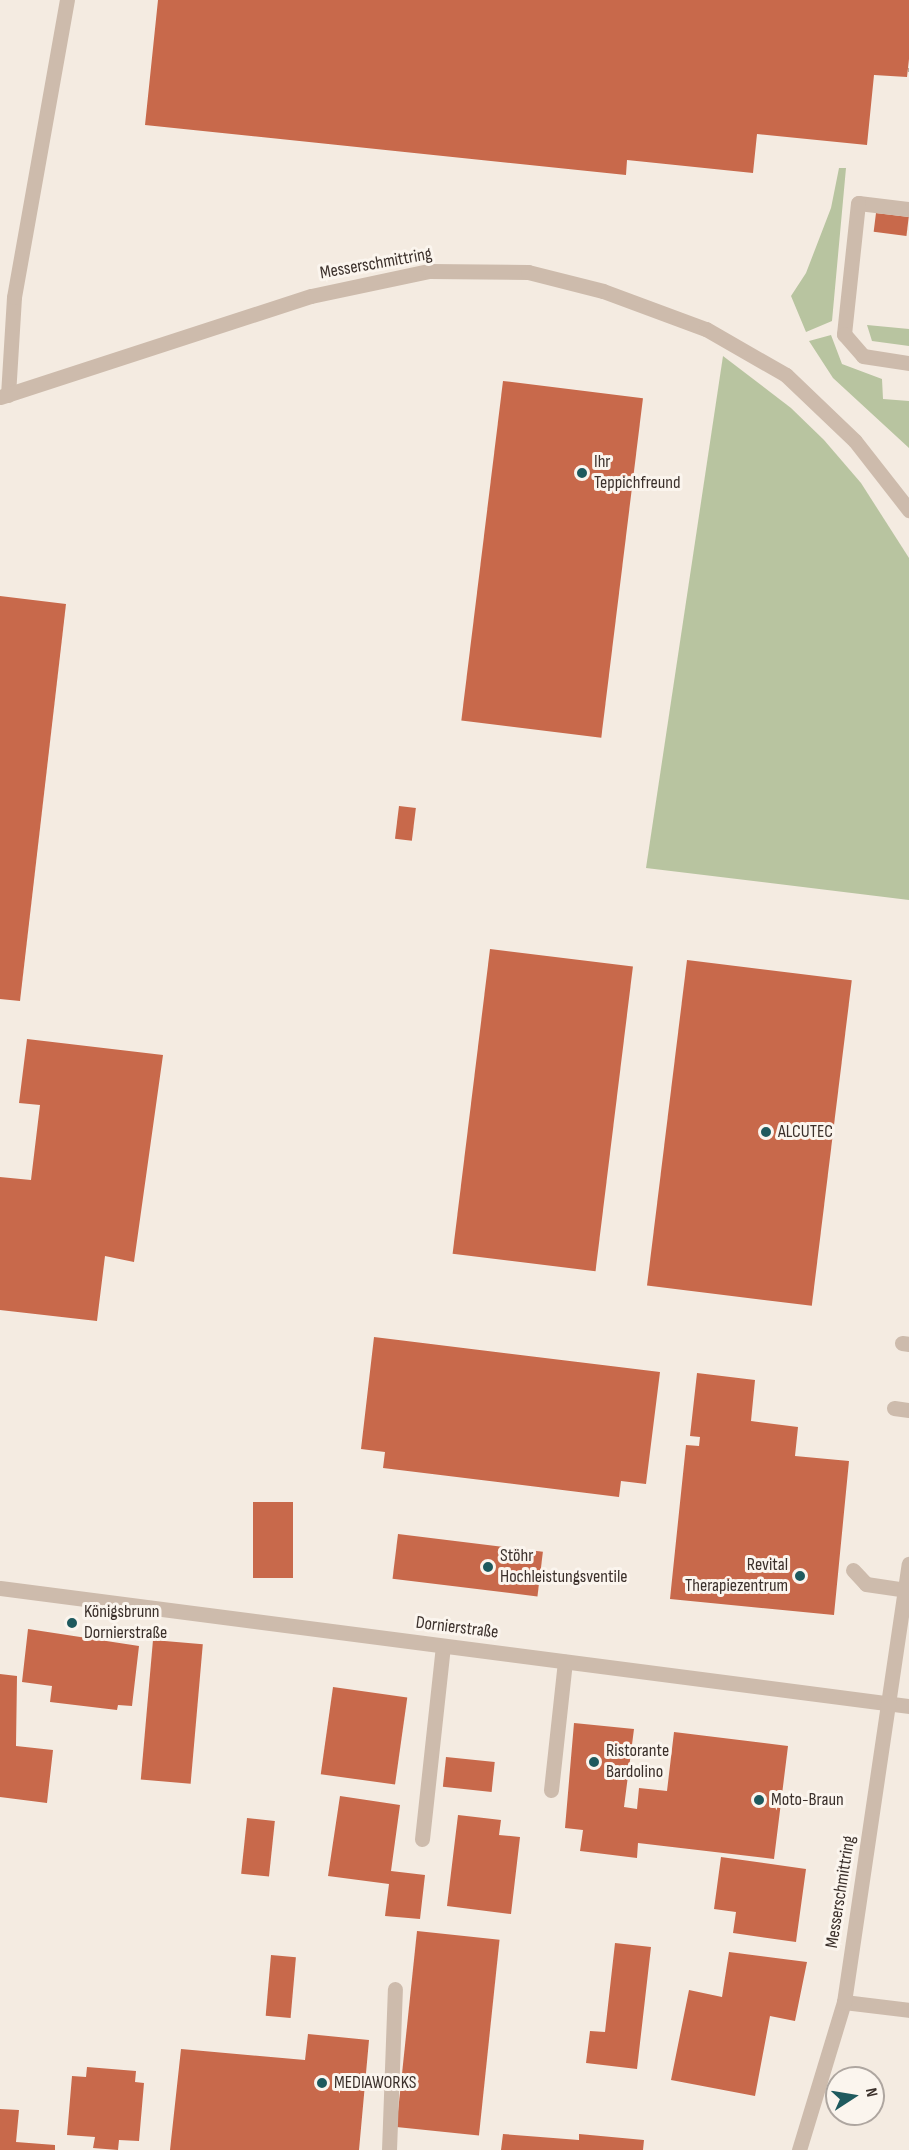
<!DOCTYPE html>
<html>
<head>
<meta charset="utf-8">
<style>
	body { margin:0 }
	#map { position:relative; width:909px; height:2150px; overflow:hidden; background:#f4ebe1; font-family:"Sofia Sans Condensed",sans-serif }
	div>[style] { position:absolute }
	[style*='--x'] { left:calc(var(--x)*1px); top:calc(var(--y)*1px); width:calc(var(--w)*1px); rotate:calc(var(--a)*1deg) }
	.green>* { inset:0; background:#b8c4a0 }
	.building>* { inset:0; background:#c8694b; transform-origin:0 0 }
	.path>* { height:4px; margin-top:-2px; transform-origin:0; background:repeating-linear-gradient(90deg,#b9a596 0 3px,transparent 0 6px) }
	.lane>* { height:15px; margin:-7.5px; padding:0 7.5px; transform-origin:7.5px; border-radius:7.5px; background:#cdbbac }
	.street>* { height:15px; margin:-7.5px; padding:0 7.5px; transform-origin:7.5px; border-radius:7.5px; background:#cdbbac }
	.dots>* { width:16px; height:16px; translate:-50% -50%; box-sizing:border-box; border:3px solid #fbf5ee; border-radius:50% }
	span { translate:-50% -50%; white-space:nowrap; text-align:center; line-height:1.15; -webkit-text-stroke:6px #fbf5ee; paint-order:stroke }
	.street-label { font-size:18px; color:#3b302b }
	.poi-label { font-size:18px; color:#3b302b }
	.left { translate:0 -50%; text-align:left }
	.right { translate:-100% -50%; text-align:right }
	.north { position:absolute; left:825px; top:2066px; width:60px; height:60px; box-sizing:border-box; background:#fbf5ee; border:2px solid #aea6a0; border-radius:50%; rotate:78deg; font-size:16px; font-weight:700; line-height:24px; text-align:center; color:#3b302b }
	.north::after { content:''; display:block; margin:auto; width:21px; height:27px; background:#1f5a5e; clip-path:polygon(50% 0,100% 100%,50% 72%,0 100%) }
</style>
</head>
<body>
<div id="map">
	<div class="green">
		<i style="clip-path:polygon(839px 168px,846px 168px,832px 321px,806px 332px,791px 296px,806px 273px,831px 208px)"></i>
		<i style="clip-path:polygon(867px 325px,909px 329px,909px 346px,872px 341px)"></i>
		<i style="clip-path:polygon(831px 335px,842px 364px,882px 379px,883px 399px,909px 401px,909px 448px,833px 378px,809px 341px)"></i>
		<i style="clip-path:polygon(723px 356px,791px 408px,824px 440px,861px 483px,909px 558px,909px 900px,646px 868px)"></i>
	</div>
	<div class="building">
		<i style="clip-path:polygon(158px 0,909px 0,909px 59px,907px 77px,874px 75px,867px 145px,757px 134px,753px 173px,627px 160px,626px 175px,145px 125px)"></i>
		<i style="left:876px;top:213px;width:33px;height:19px;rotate:7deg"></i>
		<i style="left:503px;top:381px;width:141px;height:342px;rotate:7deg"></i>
		<i style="clip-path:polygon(0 596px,66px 604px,20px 1001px,0 999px)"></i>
		<i style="left:399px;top:806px;width:17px;height:33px;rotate:7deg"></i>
		<i style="left:490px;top:949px;width:144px;height:307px;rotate:7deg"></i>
		<i style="left:687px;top:960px;width:166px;height:328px;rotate:7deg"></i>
		<i style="clip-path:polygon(27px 1039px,163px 1055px,134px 1262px,105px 1256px,97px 1321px,0 1310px,0 1177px,31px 1180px,40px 1105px,19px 1103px)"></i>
		<i style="clip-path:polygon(374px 1337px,660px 1372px,646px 1484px,621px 1481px,619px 1497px,383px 1468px,385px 1452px,361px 1449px)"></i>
		<i style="clip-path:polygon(697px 1373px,755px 1380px,751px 1421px,798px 1427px,795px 1456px,849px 1461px,834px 1615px,670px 1599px,686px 1445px,699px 1446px,700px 1437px,690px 1436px)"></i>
		<i style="left:253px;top:1502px;width:40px;height:76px"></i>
		<i style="left:398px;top:1534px;width:146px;height:45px;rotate:7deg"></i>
		<i style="clip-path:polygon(28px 1629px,139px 1646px,132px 1706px,118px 1705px,117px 1710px,50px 1702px,52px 1686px,22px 1682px)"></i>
		<i style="left:153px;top:1640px;width:50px;height:140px;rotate:5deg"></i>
		<i style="clip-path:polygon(0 1674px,17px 1676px,16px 1746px,53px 1750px,47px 1803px,0 1797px)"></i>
		<i style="left:333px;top:1687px;width:75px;height:88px;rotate:8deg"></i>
		<i style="clip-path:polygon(574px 1723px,634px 1729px,624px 1807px,637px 1809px,639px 1788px,667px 1791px,674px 1732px,788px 1746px,774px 1859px,638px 1843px,637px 1858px,580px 1851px,583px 1830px,565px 1828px)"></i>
		<i style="left:446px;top:1757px;width:49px;height:30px;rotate:6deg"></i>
		<i style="clip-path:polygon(340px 1796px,400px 1805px,391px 1871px,425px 1875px,420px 1919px,385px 1916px,389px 1884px,328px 1876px)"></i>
		<i style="clip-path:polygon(458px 1815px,501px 1820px,499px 1835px,520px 1837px,511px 1914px,447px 1906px)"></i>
		<i style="left:247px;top:1818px;width:28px;height:56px;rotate:6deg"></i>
		<i style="clip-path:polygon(721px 1857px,806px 1869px,796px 1942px,733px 1933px,736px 1912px,714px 1909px)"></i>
		<i style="left:417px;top:1931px;width:83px;height:197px;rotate:6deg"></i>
		<i style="clip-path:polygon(615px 1943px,651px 1947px,637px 2069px,586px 2063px,590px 2031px,605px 2032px)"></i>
		<i style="clip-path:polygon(729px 1952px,807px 1962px,795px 2021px,770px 2016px,755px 2096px,671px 2080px,689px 1990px,722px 1997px)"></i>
		<i style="left:271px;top:1955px;width:25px;height:61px;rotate:5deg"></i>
		<i style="clip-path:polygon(308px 2034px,369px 2040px,359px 2150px,170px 2150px,181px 2049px,305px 2060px)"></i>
		<i style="clip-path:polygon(87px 2067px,136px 2071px,135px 2082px,144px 2083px,139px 2141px,119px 2140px,118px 2150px,93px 2148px,95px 2137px,67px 2135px,72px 2076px,86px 2077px)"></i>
		<i style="clip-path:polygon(0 2109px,19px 2110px,16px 2142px,55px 2145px,55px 2150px,0 2150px)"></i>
		<i style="clip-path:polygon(503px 2134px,579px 2140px,579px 2134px,644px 2140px,643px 2150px,501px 2150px)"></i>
	</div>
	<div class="path">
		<i style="--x:908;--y:70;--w:1;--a:0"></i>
	</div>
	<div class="lane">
		<i style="--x:909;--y:209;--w:51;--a:-173.3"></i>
		<i style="--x:858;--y:203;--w:132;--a:96.1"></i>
		<i style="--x:844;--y:334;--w:29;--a:49"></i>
		<i style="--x:863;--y:356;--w:47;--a:8.7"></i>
		<i style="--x:8;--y:395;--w:98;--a:-86.5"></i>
		<i style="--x:14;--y:297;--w:302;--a:-79.9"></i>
		<i style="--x:902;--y:1343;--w:7;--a:8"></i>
		<i style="--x:894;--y:1408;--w:15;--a:8"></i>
		<i style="--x:853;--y:1570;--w:19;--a:47"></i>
		<i style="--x:866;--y:1584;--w:40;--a:8.5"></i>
		<i style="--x:551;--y:1790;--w:129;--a:-83.8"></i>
		<i style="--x:422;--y:1839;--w:194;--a:-83.8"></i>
		<i style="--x:844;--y:2002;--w:65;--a:7"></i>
		<i style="--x:389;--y:2150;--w:161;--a:-87.9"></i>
	</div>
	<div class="street">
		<i style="--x:0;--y:397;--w:327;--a:-18"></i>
		<i style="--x:311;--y:296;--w:121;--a:-12"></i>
		<i style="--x:429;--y:271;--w:99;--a:0.6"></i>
		<i style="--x:528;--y:272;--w:77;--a:14.2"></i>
		<i style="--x:603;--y:291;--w:110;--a:20.3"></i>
		<i style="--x:706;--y:329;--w:92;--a:29.9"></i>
		<i style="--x:786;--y:375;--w:95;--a:43.7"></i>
		<i style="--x:855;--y:441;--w:88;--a:52"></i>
		<i style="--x:0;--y:1588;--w:917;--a:7.4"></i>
		<i style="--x:799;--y:2150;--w:155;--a:-73.1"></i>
		<i style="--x:844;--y:2002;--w:443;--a:-81.6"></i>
	</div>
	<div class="dots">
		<i style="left:582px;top:473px;background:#1f5a5e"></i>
		<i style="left:766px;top:1132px;background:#1f5a5e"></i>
		<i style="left:488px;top:1567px;background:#1f5a5e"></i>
		<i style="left:800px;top:1576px;background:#1f5a5e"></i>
		<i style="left:72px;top:1623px;background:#1f5a5e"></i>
		<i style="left:594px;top:1762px;background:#1f5a5e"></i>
		<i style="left:759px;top:1800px;background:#1f5a5e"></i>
		<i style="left:322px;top:2083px;background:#1f5a5e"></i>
	</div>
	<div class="street-label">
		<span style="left:376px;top:264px;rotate:-10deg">Messerschmittring</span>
		<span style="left:457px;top:1628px;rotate:7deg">Dornierstraße</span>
		<span style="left:841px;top:1892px;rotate:-81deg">Messerschmittring</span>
	</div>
	<div class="poi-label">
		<span class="left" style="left:594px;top:473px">Ihr<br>Teppichfreund</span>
		<span class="left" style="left:778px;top:1132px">ALCUTEC</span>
		<span class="left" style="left:500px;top:1567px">Stöhr<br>Hochleistungsventile</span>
		<span class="right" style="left:788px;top:1576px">Revital<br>Therapiezentrum</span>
		<span class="left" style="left:84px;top:1623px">Königsbrunn<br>Dornierstraße</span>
		<span class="left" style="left:606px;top:1762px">Ristorante<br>Bardolino</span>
		<span class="left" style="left:771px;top:1800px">Moto-Braun</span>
		<span class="left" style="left:334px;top:2083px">MEDIAWORKS</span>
	</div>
	<div class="north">N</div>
</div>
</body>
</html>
